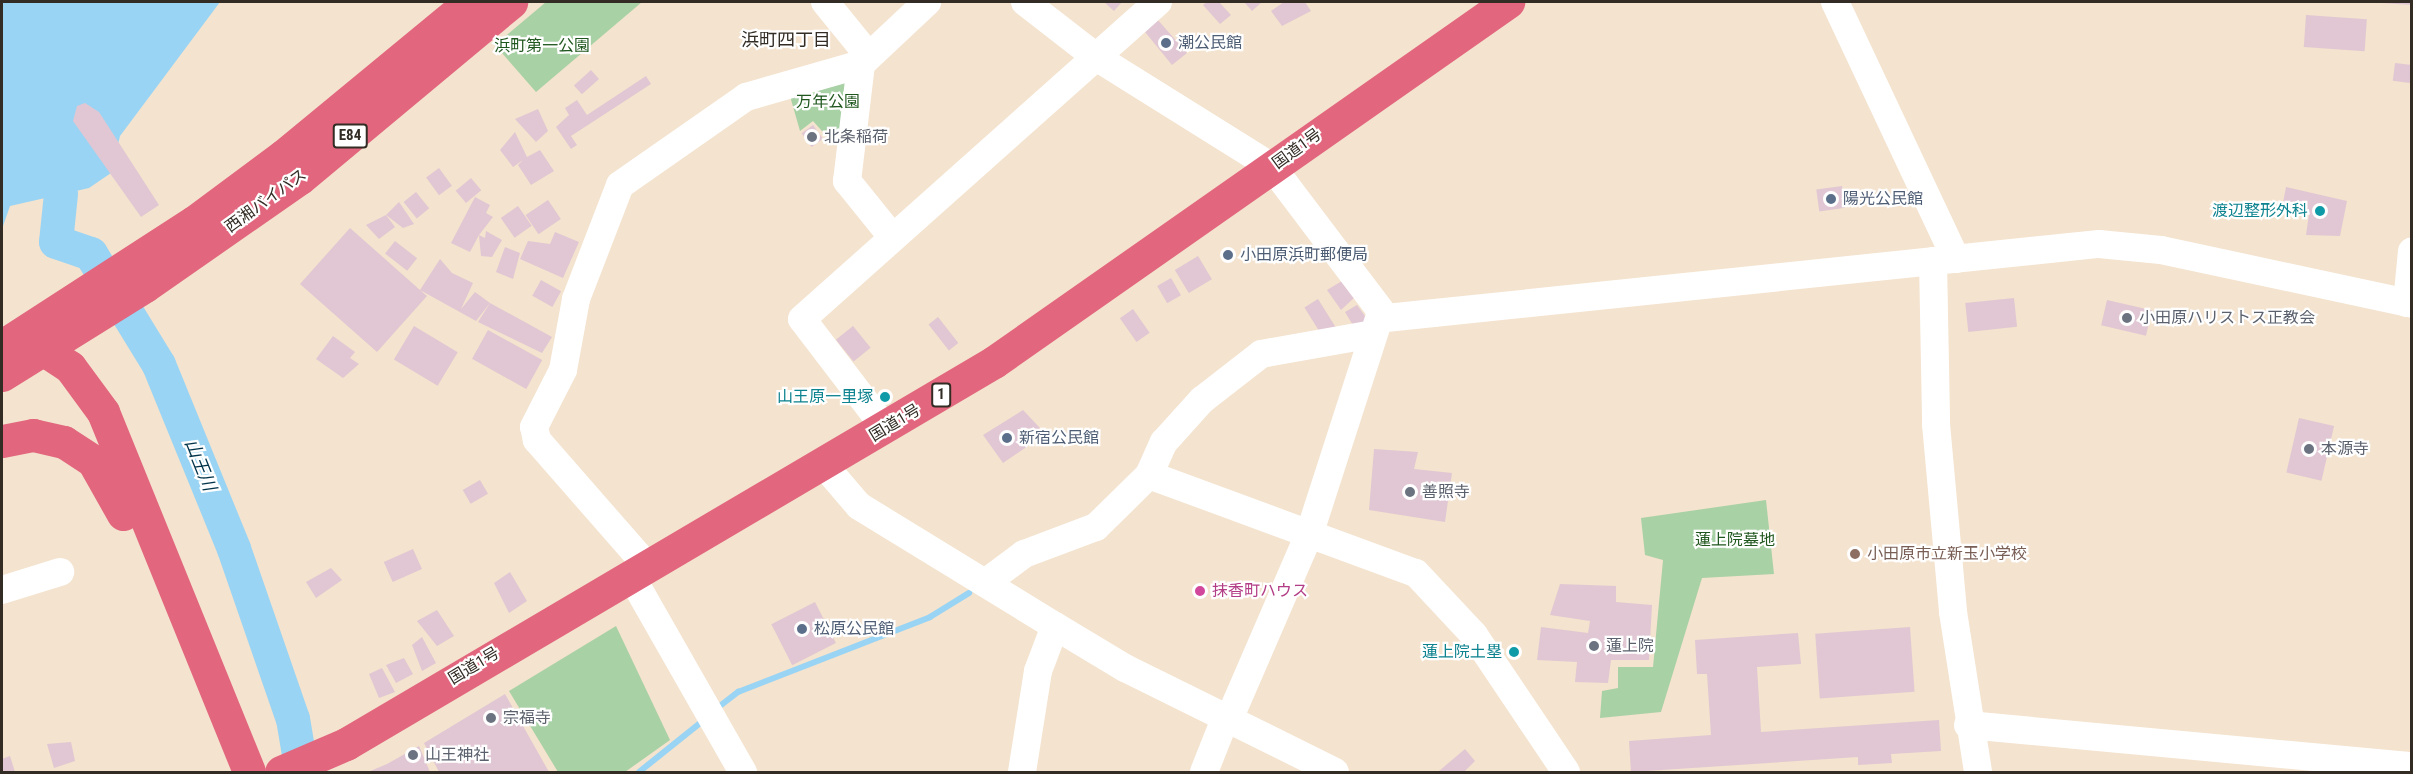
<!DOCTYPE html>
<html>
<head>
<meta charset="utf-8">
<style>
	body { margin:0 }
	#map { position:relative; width:2413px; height:774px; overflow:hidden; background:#f4e3ce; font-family:"Roboto Condensed","Noto Sans JP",sans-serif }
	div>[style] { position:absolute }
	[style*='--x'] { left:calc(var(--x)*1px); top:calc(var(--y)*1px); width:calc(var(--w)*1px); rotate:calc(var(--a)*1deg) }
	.green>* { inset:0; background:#a9d1a6 }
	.water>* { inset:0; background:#99d4f4 }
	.stream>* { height:6px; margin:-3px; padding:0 3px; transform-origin:3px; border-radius:3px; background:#99d4f4 }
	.river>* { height:34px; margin:-17px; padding:0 17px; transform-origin:17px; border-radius:17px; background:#99d4f4 }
	.building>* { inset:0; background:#e1c7d3; transform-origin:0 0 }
	.minor>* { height:28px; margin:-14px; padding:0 14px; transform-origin:14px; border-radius:14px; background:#fff }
	.highway>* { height:33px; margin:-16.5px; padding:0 16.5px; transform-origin:16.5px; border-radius:16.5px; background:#e2677e }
	.dots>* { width:16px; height:16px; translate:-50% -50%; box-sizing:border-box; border:3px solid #fff; border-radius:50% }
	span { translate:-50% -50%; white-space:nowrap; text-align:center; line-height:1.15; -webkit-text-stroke:4.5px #fff; paint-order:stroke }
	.shield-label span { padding:2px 4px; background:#fff; border:2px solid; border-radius:4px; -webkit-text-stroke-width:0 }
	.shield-label { font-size:15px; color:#322c24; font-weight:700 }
	.service-label { font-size:16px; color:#4e5e75 }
	.left { translate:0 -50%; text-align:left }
	.park-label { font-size:16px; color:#20571e }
	.worship-label { font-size:16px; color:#5b616d }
	.street-label { font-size:16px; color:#322c24 }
	.culture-label { font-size:16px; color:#0d838f }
	.right { translate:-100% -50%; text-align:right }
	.education-label { font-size:16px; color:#785e54 }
	.hotel-label { font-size:16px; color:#b23c85 }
	.neighbourhood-label { font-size:18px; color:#322c24 }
	.water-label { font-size:18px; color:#00344a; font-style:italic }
	.frame { position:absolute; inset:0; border:3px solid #322c24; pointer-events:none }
</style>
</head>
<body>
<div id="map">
	<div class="green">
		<i style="clip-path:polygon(546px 2px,642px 2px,536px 92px,495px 45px)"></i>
		<i style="clip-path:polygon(856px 69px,849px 130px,822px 131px,813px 121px,800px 131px,788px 89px)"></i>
		<i style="clip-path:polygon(1766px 500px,1774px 574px,1702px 578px,1661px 712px,1600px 718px,1602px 691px,1618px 688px,1618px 667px,1653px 667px,1663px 560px,1645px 555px,1641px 518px)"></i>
		<i style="clip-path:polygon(616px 626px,670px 740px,625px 772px,558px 772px,509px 691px)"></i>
	</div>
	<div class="water">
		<i style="clip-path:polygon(2px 2px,220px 2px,120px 136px,111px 173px,89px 188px,10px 206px,2px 229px)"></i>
	</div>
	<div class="stream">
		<i style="--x:716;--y:709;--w:28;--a:-38"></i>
		<i style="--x:738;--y:692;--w:206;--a:-21.3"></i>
		<i style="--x:930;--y:617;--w:46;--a:-31.6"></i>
		<i style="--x:639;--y:772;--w:83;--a:-38.7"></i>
	</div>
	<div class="river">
		<i style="--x:61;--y:194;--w:48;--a:95.9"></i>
		<i style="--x:56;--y:242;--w:37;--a:19"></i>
		<i style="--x:91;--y:254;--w:130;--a:58.5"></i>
		<i style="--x:159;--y:365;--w:199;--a:67.8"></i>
		<i style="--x:234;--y:549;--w:180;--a:70.9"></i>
		<i style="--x:293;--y:719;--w:54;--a:80.4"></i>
	</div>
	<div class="building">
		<i style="clip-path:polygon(1104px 2px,1122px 2px,1114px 11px)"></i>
		<i style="clip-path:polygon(1207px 2px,1219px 2px,1231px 15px,1220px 24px,1203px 5px)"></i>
		<i style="clip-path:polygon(1244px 2px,1262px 2px,1252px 11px)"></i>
		<i style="clip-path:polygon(1284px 2px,1305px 2px,1311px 11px,1282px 26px,1271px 11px)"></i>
		<i style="clip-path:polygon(2382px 2px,2412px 2px,2412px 5px,2382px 3px)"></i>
		<i style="left:2306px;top:15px;width:61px;height:32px;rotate:4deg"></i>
		<i style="clip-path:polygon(1157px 19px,1187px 53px,1172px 65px,1145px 32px)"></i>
		<i style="left:2395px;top:63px;width:17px;height:18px;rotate:7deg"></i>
		<i style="left:591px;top:70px;width:12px;height:23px;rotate:48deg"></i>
		<i style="clip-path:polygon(646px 76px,651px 84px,571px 136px,577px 145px,571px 149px,556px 127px,569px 115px,565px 108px,577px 100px,587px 115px)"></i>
		<i style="clip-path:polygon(85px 103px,99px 112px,159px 205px,141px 217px,73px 121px,77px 106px)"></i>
		<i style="clip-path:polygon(538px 109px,548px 131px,536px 142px,515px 119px)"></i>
		<i style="left:813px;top:125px;width:17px;height:14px;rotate:54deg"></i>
		<i style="clip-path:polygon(515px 132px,527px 157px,540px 150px,554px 171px,531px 185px,518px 165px,523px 160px,513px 167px,500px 150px)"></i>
		<i style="left:439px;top:168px;width:22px;height:16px;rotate:54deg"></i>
		<i style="left:471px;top:178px;width:16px;height:20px;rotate:50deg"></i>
		<i style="left:1842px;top:186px;width:22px;height:26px;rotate:82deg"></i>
		<i style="clip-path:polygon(2286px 187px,2347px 201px,2340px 236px,2306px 235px,2309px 214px,2282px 208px)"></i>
		<i style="left:416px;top:192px;width:21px;height:16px;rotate:51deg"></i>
		<i style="clip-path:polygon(475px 197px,490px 205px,486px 213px,493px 217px,479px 235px,485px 238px,486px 231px,502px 240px,492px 257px,481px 256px,479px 235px,470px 252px,451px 243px)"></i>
		<i style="left:548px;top:200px;width:23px;height:27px;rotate:56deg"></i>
		<i style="clip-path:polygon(399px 202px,414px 224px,403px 228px,386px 215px)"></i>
		<i style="left:518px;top:206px;width:24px;height:21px;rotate:55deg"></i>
		<i style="clip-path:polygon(386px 215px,395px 227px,379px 239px,366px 225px)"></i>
		<i style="clip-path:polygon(350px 228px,420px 290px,440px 259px,452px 273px,473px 283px,461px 309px,475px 292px,490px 303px,476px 321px,420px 290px,427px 296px,377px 352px,300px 284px)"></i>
		<i style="clip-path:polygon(555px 232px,579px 242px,563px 278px,520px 259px,528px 241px,550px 244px)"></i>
		<i style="left:395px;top:241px;width:28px;height:16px;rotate:38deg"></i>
		<i style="clip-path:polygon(505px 247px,520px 253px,513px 279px,496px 272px)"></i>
		<i style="left:1198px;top:256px;width:27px;height:27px;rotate:59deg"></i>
		<i style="left:1171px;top:278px;width:20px;height:16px;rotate:60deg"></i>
		<i style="left:541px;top:280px;width:23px;height:18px;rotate:29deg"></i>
		<i style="clip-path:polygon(1342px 281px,1355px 297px,1341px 310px,1327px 290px)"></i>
		<i style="left:2014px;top:298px;width:29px;height:49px;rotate:84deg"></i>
		<i style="left:1318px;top:299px;width:36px;height:16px;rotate:58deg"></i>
		<i style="left:2107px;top:300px;width:46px;height:26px;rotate:13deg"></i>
		<i style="clip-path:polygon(490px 303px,552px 337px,542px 353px,478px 322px)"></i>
		<i style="clip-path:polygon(1357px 305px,1373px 327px,1357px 332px,1345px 312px)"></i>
		<i style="left:1133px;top:309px;width:29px;height:16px;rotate:55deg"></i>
		<i style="left:938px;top:317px;width:33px;height:12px;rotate:52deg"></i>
		<i style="left:414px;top:326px;width:51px;height:39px;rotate:31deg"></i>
		<i style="left:853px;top:326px;width:28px;height:22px;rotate:51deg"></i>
		<i style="left:488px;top:330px;width:62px;height:33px;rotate:29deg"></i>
		<i style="clip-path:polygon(333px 336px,355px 352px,350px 358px,359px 364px,343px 378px,316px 359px)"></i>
		<i style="clip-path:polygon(1023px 410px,1040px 428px,1024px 441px,1028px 446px,1003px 463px,983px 435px)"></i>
		<i style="left:2299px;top:418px;width:36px;height:56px;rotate:13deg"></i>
		<i style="clip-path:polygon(1374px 449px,1418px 452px,1414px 469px,1452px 473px,1445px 522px,1369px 510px)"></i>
		<i style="left:480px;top:480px;width:16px;height:20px;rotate:60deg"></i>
		<i style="left:413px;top:549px;width:22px;height:32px;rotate:66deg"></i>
		<i style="clip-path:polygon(331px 568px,342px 580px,316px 598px,306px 582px)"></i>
		<i style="clip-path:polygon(510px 572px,527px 601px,509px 613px,494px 583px)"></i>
		<i style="clip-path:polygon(1560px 584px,1616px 586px,1616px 602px,1652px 605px,1649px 660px,1611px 660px,1608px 683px,1575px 682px,1577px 662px,1537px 660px,1541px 627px,1588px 633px,1590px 621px,1550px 615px)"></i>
		<i style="left:815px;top:602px;width:46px;height:49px;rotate:63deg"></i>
		<i style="clip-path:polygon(437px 610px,454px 636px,437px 646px,417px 621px)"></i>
		<i style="left:1910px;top:627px;width:65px;height:95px;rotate:86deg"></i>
		<i style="clip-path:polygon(1798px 633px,1801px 664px,1757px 667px,1761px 732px,1939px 720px,1941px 751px,1891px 754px,1892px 763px,1858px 765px,1858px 757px,1631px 772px,1629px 741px,1711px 735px,1707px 674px,1697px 674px,1695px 640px)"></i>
		<i style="clip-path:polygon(422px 637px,436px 663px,422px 671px,412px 645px)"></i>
		<i style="clip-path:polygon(404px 658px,413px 674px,396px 683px,386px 665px)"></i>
		<i style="clip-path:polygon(382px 668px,395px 692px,379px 698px,369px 674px)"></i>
		<i style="clip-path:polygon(505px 694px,549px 772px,439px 772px,424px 743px)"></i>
		<i style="clip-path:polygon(71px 742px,75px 761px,54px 768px,47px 744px)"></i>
		<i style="clip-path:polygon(419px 746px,430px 772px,368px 772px,387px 764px)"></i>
		<i style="clip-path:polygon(1465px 749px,1475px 761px,1464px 772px,1439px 771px)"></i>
		<i style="clip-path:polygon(10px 756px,15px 772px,2px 772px,2px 759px)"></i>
	</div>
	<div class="minor">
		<i style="--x:825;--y:2;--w:68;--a:50.9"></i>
		<i style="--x:1025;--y:2;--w:90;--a:37.8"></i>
		<i style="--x:1096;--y:57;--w:208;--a:32"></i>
		<i style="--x:1272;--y:167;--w:189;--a:52.9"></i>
		<i style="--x:1386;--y:318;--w:717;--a:-5.93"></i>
		<i style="--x:2099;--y:244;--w:62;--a:5.5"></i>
		<i style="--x:2161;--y:250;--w:257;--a:12.1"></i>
		<i style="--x:1835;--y:2;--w:284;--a:64.8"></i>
		<i style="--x:861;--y:64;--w:118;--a:96.8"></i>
		<i style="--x:847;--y:181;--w:73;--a:51.1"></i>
		<i style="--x:1933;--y:261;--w:163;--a:88.9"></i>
		<i style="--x:1936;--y:424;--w:189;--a:84.8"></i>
		<i style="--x:1953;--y:612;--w:162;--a:81.1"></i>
		<i style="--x:2407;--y:303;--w:52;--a:-84.5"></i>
		<i style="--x:886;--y:429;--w:138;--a:-127.4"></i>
		<i style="--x:802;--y:319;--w:477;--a:-41.7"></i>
		<i style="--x:823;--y:464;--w:55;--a:49.4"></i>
		<i style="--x:859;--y:506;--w:230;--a:31.5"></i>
		<i style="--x:1055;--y:626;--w:82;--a:31"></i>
		<i style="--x:1125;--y:668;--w:234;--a:26.3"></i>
		<i style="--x:1149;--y:475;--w:284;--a:20.2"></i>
		<i style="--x:1416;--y:573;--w:85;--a:46.9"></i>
		<i style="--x:1474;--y:635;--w:165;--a:56.1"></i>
		<i style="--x:648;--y:567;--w:169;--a:-131.2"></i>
		<i style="--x:537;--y:440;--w:13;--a:-103"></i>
		<i style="--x:534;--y:427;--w:64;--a:-63"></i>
		<i style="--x:563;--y:370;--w:72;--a:-79.6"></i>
		<i style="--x:576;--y:299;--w:122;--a:-68.9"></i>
		<i style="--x:620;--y:185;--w:154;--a:-34.9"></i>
		<i style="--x:746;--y:97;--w:120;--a:-16"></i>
		<i style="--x:861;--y:64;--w:91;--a:-43.2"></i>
		<i style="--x:631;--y:576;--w:226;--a:60.3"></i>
		<i style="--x:985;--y:583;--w:49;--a:-36.6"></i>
		<i style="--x:1024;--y:554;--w:77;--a:-20.6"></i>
		<i style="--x:1096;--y:527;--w:74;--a:-44.5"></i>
		<i style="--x:1149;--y:475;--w:36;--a:-66"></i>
		<i style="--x:1164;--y:442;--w:57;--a:-47.9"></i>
		<i style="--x:1202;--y:400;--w:75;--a:-37.9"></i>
		<i style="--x:1261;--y:354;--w:114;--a:-10.1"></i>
		<i style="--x:2;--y:590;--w:61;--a:-17.2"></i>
		<i style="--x:1230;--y:717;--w:202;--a:-66.6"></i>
		<i style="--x:1310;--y:532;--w:222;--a:-72.1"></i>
		<i style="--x:1968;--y:725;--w:446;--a:5.3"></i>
		<i style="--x:1022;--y:772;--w:102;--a:-81"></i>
		<i style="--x:1038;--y:671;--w:48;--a:-69.3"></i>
		<i style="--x:1204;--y:772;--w:57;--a:-68.4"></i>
	</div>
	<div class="highway">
		<i style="--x:29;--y:340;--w:49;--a:33.4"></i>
		<i style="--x:70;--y:367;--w:56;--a:53.7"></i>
		<i style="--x:103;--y:412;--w:388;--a:67.9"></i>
		<i style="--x:2;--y:346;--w:229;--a:-32.9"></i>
		<i style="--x:194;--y:222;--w:111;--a:-36.6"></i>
		<i style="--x:283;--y:156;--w:242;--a:-39.5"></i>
		<i style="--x:2;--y:375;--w:168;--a:-31.9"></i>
		<i style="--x:145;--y:286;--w:189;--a:-34.9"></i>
		<i style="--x:300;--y:178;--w:275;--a:-39.8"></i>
		<i style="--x:2;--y:441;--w:32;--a:-11"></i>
		<i style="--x:33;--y:435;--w:32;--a:13"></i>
		<i style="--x:64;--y:442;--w:35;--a:33"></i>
		<i style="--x:93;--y:461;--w:61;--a:60.5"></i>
		<i style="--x:281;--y:772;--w:71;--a:-23.3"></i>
		<i style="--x:346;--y:744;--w:752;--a:-30.52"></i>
		<i style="--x:994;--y:362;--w:628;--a:-35.01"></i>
	</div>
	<div class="dots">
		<i style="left:1166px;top:43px;background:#5c6f8a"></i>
		<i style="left:812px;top:137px;background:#6b7280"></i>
		<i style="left:1831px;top:199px;background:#5c6f8a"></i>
		<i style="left:2320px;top:211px;background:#0f9aa8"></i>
		<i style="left:1228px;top:255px;background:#5c6f8a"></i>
		<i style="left:2127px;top:318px;background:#6b7280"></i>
		<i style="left:885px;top:397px;background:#0f9aa8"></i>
		<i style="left:1007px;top:438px;background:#5c6f8a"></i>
		<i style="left:2309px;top:449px;background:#6b7280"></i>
		<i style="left:1410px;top:492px;background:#6b7280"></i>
		<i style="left:1855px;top:554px;background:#8d6e63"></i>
		<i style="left:1200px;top:591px;background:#d1479c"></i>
		<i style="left:802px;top:629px;background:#5c6f8a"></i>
		<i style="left:1594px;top:646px;background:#6b7280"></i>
		<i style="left:1514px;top:652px;background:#0f9aa8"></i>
		<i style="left:491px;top:718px;background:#6b7280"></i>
		<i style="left:413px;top:755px;background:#6b7280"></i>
	</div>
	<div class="shield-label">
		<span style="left:350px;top:136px">E84</span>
		<span style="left:941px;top:395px">1</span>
	</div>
	<div class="service-label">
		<span class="left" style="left:1178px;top:43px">潮公民館</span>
		<span class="left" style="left:1843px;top:199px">陽光公民館</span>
		<span class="left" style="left:1240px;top:255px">小田原浜町郵便局</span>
		<span class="left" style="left:1019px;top:438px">新宿公民館</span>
		<span class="left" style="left:814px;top:629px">松原公民館</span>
	</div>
	<div class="park-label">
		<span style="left:542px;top:46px">浜町第一公園</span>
		<span style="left:828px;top:102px">万年公園</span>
		<span style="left:1735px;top:540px">蓮上院墓地</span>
	</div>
	<div class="worship-label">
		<span class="left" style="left:824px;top:137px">北条稲荷</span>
		<span class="left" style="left:2139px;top:318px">小田原ハリストス正教会</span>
		<span class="left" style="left:2321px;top:449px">本源寺</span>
		<span class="left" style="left:1422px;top:492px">善照寺</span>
		<span class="left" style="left:1606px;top:646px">蓮上院</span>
		<span class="left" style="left:503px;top:718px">宗福寺</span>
		<span class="left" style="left:425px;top:755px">山王神社</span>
	</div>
	<div class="street-label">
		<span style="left:1297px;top:149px;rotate:-36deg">国道1号</span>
		<span style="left:266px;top:201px;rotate:-36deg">西湘バイパス</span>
		<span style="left:895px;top:423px;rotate:-31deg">国道1号</span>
		<span style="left:474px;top:666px;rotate:-31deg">国道1号</span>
	</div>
	<div class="culture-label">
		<span class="right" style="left:2308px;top:211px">渡辺整形外科</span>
		<span class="right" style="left:873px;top:397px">山王原一里塚</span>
		<span class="right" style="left:1502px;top:652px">蓮上院土塁</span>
	</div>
	<div class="education-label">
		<span class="left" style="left:1867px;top:554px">小田原市立新玉小学校</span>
	</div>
	<div class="hotel-label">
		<span class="left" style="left:1212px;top:591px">抹香町ハウス</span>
	</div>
	<div class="neighbourhood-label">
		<span style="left:786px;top:40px">浜町四丁目</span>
	</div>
	<div class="water-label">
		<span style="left:200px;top:465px;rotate:68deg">山王川</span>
	</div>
	<div class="frame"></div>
</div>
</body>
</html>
